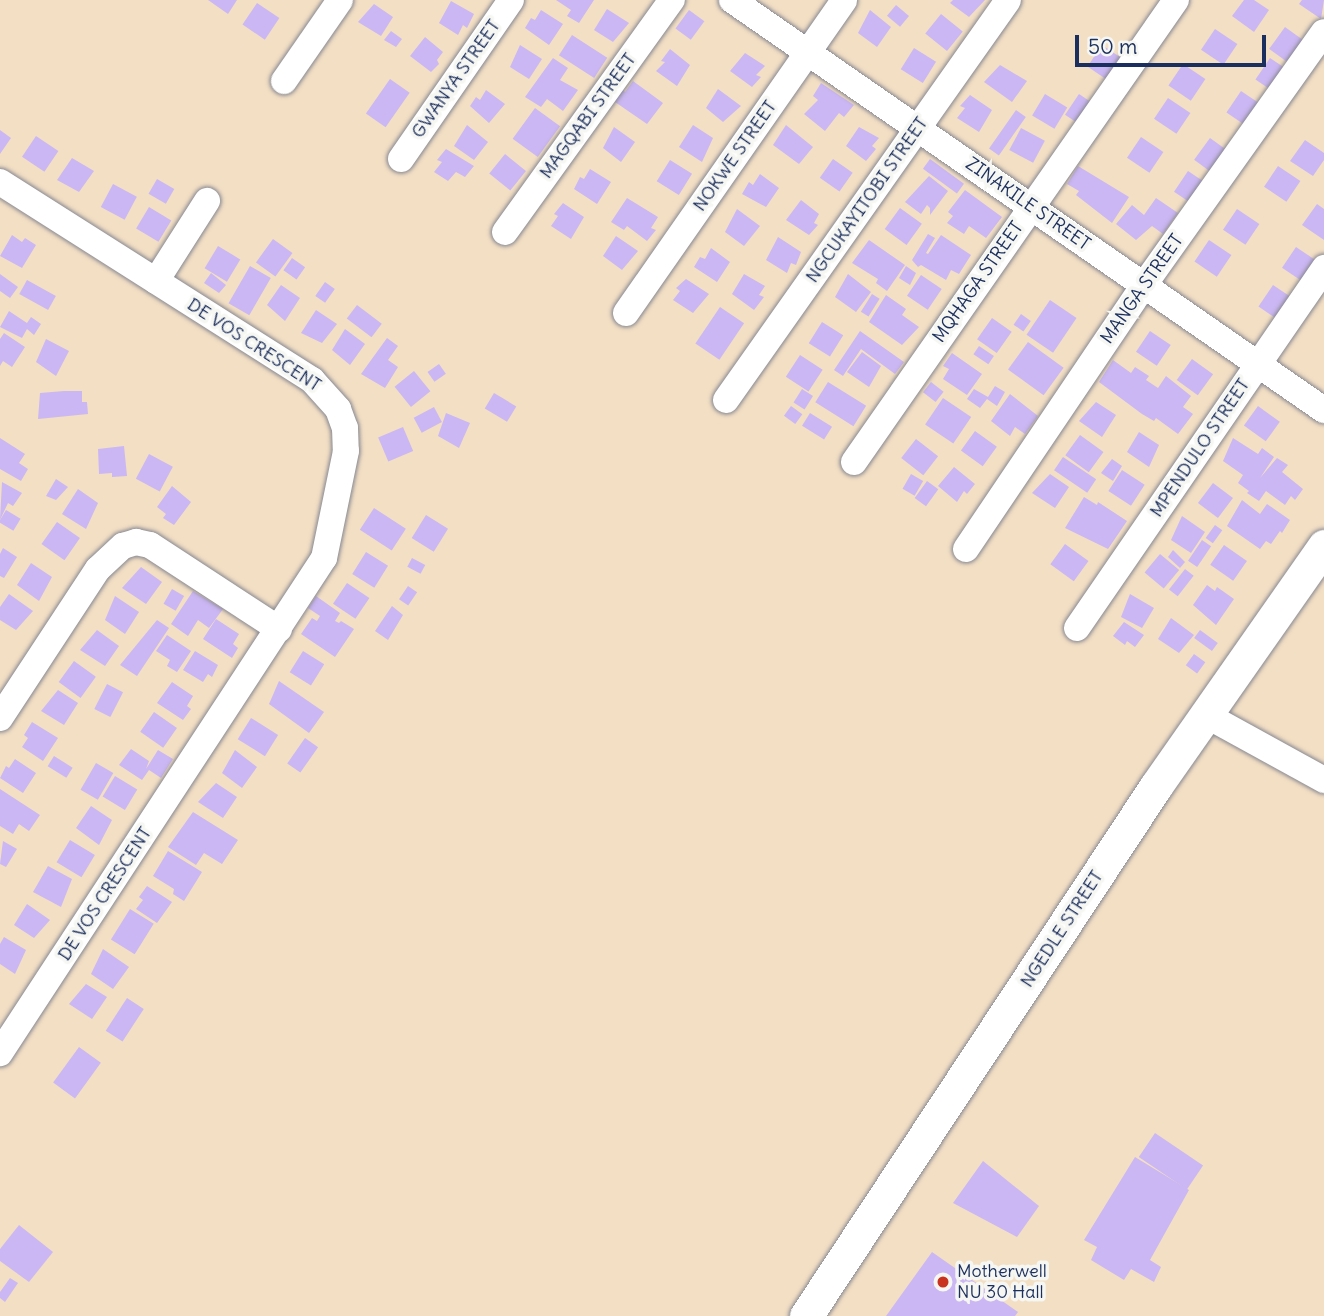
<!DOCTYPE html>
<html>
<head>
<meta charset="utf-8">
<style>
	body { margin:0 }
	#map { position:relative; width:1324px; height:1316px; overflow:hidden; background:#f3dfc4; font-family:Delius,sans-serif }
	div>[style] { position:absolute }
	[style*='--x'] { left:calc(var(--x)*1px); top:calc(var(--y)*1px); width:calc(var(--w)*1px); rotate:calc(var(--a)*1deg) }
	.building>* { inset:0; background:#cbb7f3; transform-origin:0 0 }
	.roads { filter:drop-shadow(0 0 2px #878791) drop-shadow(0 0 2px #878791) }
	.minor>* { height:26px; margin:-13px; padding:0 13px; transform-origin:13px; border-radius:13px; background:#fff }
	.tertiary>* { height:33px; margin:-16.5px; padding:0 16.5px; transform-origin:16.5px; border-radius:16.5px; background:#fff }
	.dots>* { width:19px; height:19px; translate:-50% -50%; box-sizing:border-box; border:4px solid #f6f6f2; border-radius:50% }
	span { translate:-50% -50%; white-space:nowrap; text-align:center; line-height:1.15; -webkit-text-stroke:7px #f6f6f2; paint-order:stroke }
	.street-label { font-size:18px; color:#1b2f5e }
	.poi-label { font-size:18px; color:#1b2f5e }
	.left { translate:0 -50%; text-align:left }
	.scale { position:absolute; left:1075px; top:35px; width:191px; height:32px; box-sizing:border-box; border:4px solid #1b2f5e; border-top:0; padding-left:9px; font-size:21px; line-height:24px; white-space:nowrap; color:#1b2f5e; -webkit-text-stroke:5px #f6f6f2; paint-order:stroke }
</style>
</head>
<body>
<div id="map">
	<div class="building">
		<i style="clip-path:polygon(208px 0,237px 0,228px 14px)"></i>
		<i style="clip-path:polygon(556px 0,594px 0,579px 23px,567px 16px,571px 10px)"></i>
		<i style="clip-path:polygon(953px 0,985px 0,969px 17px,950px 3px)"></i>
		<i style="clip-path:polygon(1244px 0,1254px 0,1269px 10px,1254px 32px,1232px 16px)"></i>
		<i style="clip-path:polygon(1302px 0,1324px 0,1321px 19px,1299px 4px)"></i>
		<i style="clip-path:polygon(451px 1px,474px 14px,467px 28px,463px 25px,458px 35px,439px 23px)"></i>
		<i style="left:257px;top:3px;width:27px;height:26px;rotate:34deg"></i>
		<i style="clip-path:polygon(374px 4px,393px 17px,381px 36px,358px 22px)"></i>
		<i style="left:896px;top:5px;width:17px;height:14px;rotate:40deg"></i>
		<i style="clip-path:polygon(607px 9px,629px 23px,613px 42px,594px 30px)"></i>
		<i style="clip-path:polygon(541px 10px,563px 24px,549px 45px,525px 28px,531px 18px,535px 20px)"></i>
		<i style="left:689px;top:10px;width:19px;height:23px;rotate:36deg"></i>
		<i style="clip-path:polygon(870px 10px,891px 27px,877px 47px,858px 33px)"></i>
		<i style="left:941px;top:14px;width:28px;height:25px;rotate:39deg"></i>
		<i style="left:1285px;top:27px;width:27px;height:27px;rotate:36deg"></i>
		<i style="left:1215px;top:29px;width:27px;height:25px;rotate:34deg"></i>
		<i style="clip-path:polygon(391px 31px,402px 39px,396px 47px,384px 40px)"></i>
		<i style="left:572px;top:35px;width:42px;height:24px;rotate:33deg"></i>
		<i style="clip-path:polygon(425px 37px,443px 52px,437px 60px,439px 64px,431px 72px,410px 56px)"></i>
		<i style="clip-path:polygon(520px 45px,542px 59px,529px 79px,510px 67px)"></i>
		<i style="left:1102px;top:45px;width:27px;height:26px;rotate:34deg"></i>
		<i style="left:914px;top:48px;width:26px;height:25px;rotate:32deg"></i>
		<i style="clip-path:polygon(670px 49px,690px 65px,677px 86px,656px 71px,665px 62px,661px 61px)"></i>
		<i style="clip-path:polygon(745px 53px,765px 66px,756px 75px,761px 77px,752px 87px,730px 71px)"></i>
		<i style="clip-path:polygon(553px 58px,568px 68px,560px 80px,578px 90px,563px 111px,547px 99px,541px 107px,525px 97px)"></i>
		<i style="left:1270px;top:58px;width:27px;height:26px;rotate:34deg"></i>
		<i style="left:1183px;top:64px;width:27px;height:26px;rotate:34deg"></i>
		<i style="clip-path:polygon(1000px 65px,1027px 81px,1012px 102px,984px 82px)"></i>
		<i style="left:390px;top:79px;width:24px;height:42px;rotate:35deg"></i>
		<i style="clip-path:polygon(633px 81px,663px 103px,647px 124px,615px 102px,621px 88px,625px 92px)"></i>
		<i style="clip-path:polygon(821px 83px,854px 105px,844px 117px,839px 113px,825px 131px,804px 114px,818px 100px,813px 96px)"></i>
		<i style="clip-path:polygon(718px 89px,741px 106px,723px 122px,706px 108px)"></i>
		<i style="clip-path:polygon(486px 90px,505px 104px,489px 123px,470px 106px,476px 97px,480px 100px)"></i>
		<i style="left:1241px;top:91px;width:27px;height:26px;rotate:34deg"></i>
		<i style="left:1045px;top:94px;width:26px;height:25px;rotate:31deg"></i>
		<i style="left:1079px;top:94px;width:27px;height:25px;rotate:34deg"></i>
		<i style="clip-path:polygon(970px 95px,992px 110px,979px 132px,957px 118px,965px 108px,960px 106px)"></i>
		<i style="left:1168px;top:98px;width:27px;height:25px;rotate:34deg"></i>
		<i style="left:535px;top:108px;width:31px;height:38px;rotate:36deg"></i>
		<i style="left:1016px;top:110px;width:12px;height:47px;rotate:35deg"></i>
		<i style="clip-path:polygon(467px 125px,488px 142px,474px 160px,454px 146px)"></i>
		<i style="clip-path:polygon(693px 125px,713px 138px,702px 162px,679px 147px)"></i>
		<i style="clip-path:polygon(786px 125px,813px 147px,799px 164px,773px 145px)"></i>
		<i style="clip-path:polygon(614px 127px,635px 142px,621px 162px,603px 148px)"></i>
		<i style="clip-path:polygon(859px 127px,879px 138px,872px 146px,876px 149px,866px 161px,846px 146px)"></i>
		<i style="left:1021px;top:128px;width:27px;height:25px;rotate:28deg"></i>
		<i style="clip-path:polygon(0 130px,11px 138px,0 154px)"></i>
		<i style="left:36px;top:136px;width:27px;height:25px;rotate:34deg"></i>
		<i style="left:1141px;top:137px;width:27px;height:25px;rotate:34deg"></i>
		<i style="left:1210px;top:138px;width:27px;height:27px;rotate:36deg"></i>
		<i style="clip-path:polygon(1305px 140px,1324px 153px,1324px 160px,1313px 176px,1290px 161px)"></i>
		<i style="clip-path:polygon(446px 149px,474px 166px,465px 177px,456px 172px,448px 181px,434px 172px,442px 162px,437px 160px)"></i>
		<i style="left:505px;top:154px;width:27px;height:25px;rotate:39deg"></i>
		<i style="clip-path:polygon(72px 158px,94px 171px,79px 192px,57px 180px)"></i>
		<i style="left:833px;top:159px;width:24px;height:23px;rotate:35deg"></i>
		<i style="left:930px;top:159px;width:42px;height:12px;rotate:36deg"></i>
		<i style="left:670px;top:160px;width:26px;height:25px;rotate:32deg"></i>
		<i style="clip-path:polygon(1078px 166px,1129px 197px,1112px 223px,1076px 195px,1079px 191px,1067px 184px)"></i>
		<i style="left:1278px;top:166px;width:27px;height:25px;rotate:34deg"></i>
		<i style="clip-path:polygon(590px 169px,611px 182px,597px 204px,574px 189px,580px 177px,584px 179px)"></i>
		<i style="left:1188px;top:171px;width:27px;height:25px;rotate:34deg"></i>
		<i style="clip-path:polygon(760px 174px,779px 188px,766px 207px,742px 194px,749px 182px,753px 185px)"></i>
		<i style="clip-path:polygon(929px 176px,948px 191px,930px 215px,930px 208px,927px 205px,921px 214px,905px 202px)"></i>
		<i style="left:157px;top:179px;width:20px;height:17px;rotate:30deg"></i>
		<i style="left:113px;top:184px;width:27px;height:26px;rotate:28deg"></i>
		<i style="clip-path:polygon(965px 190px,1002px 217px,986px 238px,969px 226px,964px 234px,947px 223px,953px 216px,948px 212px)"></i>
		<i style="clip-path:polygon(627px 198px,658px 217px,651px 228px,656px 230px,647px 241px,627px 226px,624px 230px,611px 222px)"></i>
		<i style="clip-path:polygon(1156px 198px,1178px 213px,1163px 234px,1152px 226px,1136px 240px,1116px 224px,1132px 205px,1144px 215px)"></i>
		<i style="clip-path:polygon(801px 200px,819px 214px,814px 223px,818px 225px,809px 235px,786px 220px)"></i>
		<i style="clip-path:polygon(563px 203px,584px 217px,571px 239px,551px 226px,558px 216px,554px 214px)"></i>
		<i style="clip-path:polygon(1317px 204px,1324px 209px,1324px 240px,1302px 225px)"></i>
		<i style="left:149px;top:207px;width:26px;height:25px;rotate:31deg"></i>
		<i style="left:900px;top:208px;width:27px;height:26px;rotate:36deg"></i>
		<i style="clip-path:polygon(737px 209px,760px 226px,744px 246px,725px 232px)"></i>
		<i style="left:1237px;top:209px;width:27px;height:25px;rotate:34deg"></i>
		<i style="clip-path:polygon(928px 234px,935px 238px,926px 253px,928px 254px,941px 235px,971px 255px,959px 274px,951px 270px,946px 280px,921px 265px,918px 267px,912px 260px)"></i>
		<i style="clip-path:polygon(12px 235px,22px 242px,25px 238px,36px 245px,22px 268px,0 256px)"></i>
		<i style="clip-path:polygon(616px 236px,638px 251px,622px 270px,603px 256px)"></i>
		<i style="clip-path:polygon(778px 237px,801px 252px,796px 265px,791px 263px,787px 273px,766px 260px)"></i>
		<i style="left:273px;top:239px;width:24px;height:29px;rotate:36deg"></i>
		<i style="clip-path:polygon(869px 240px,905px 265px,887px 291px,876px 283px,878px 279px,852px 263px)"></i>
		<i style="left:1209px;top:240px;width:27px;height:26px;rotate:34deg"></i>
		<i style="left:218px;top:246px;width:26px;height:26px;rotate:31deg"></i>
		<i style="left:1296px;top:247px;width:27px;height:25px;rotate:34deg"></i>
		<i style="clip-path:polygon(711px 248px,730px 262px,717px 282px,694px 267px,700px 257px,705px 259px)"></i>
		<i style="left:292px;top:258px;width:16px;height:15px;rotate:35deg"></i>
		<i style="left:250px;top:266px;width:24px;height:43px;rotate:30deg"></i>
		<i style="clip-path:polygon(906px 266px,916px 273px,910px 285px,899px 278px)"></i>
		<i style="clip-path:polygon(211px 273px,226px 285px,219px 293px,204px 283px)"></i>
		<i style="clip-path:polygon(0 274px,18px 287px,10px 298px,0 291px)"></i>
		<i style="clip-path:polygon(744px 274px,765px 286px,759px 295px,764px 297px,754px 310px,732px 294px)"></i>
		<i style="clip-path:polygon(848px 274px,871px 292px,856px 312px,835px 297px)"></i>
		<i style="left:921px;top:275px;width:25px;height:25px;rotate:34deg"></i>
		<i style="clip-path:polygon(686px 279px,709px 294px,693px 313px,673px 300px,680px 291px,676px 288px)"></i>
		<i style="left:27px;top:280px;width:33px;height:16px;rotate:29deg"></i>
		<i style="left:325px;top:282px;width:12px;height:17px;rotate:35deg"></i>
		<i style="clip-path:polygon(281px 285px,300px 298px,285px 321px,267px 305px)"></i>
		<i style="left:1273px;top:285px;width:27px;height:26px;rotate:34deg"></i>
		<i style="left:872px;top:294px;width:9px;height:21px;rotate:32deg"></i>
		<i style="clip-path:polygon(886px 295px,906px 309px,902px 315px,919px 327px,902px 345px,869px 322px)"></i>
		<i style="left:1050px;top:300px;width:32px;height:42px;rotate:34deg"></i>
		<i style="left:357px;top:305px;width:31px;height:17px;rotate:37deg"></i>
		<i style="left:720px;top:307px;width:29px;height:44px;rotate:34deg"></i>
		<i style="clip-path:polygon(316px 310px,337px 324px,322px 343px,301px 333px)"></i>
		<i style="clip-path:polygon(9px 311px,27px 323px,31px 317px,41px 324px,34px 335px,27px 329px,22px 338px,0 327px)"></i>
		<i style="left:1021px;top:314px;width:12px;height:13px;rotate:35deg"></i>
		<i style="left:992px;top:318px;width:24px;height:26px;rotate:35deg"></i>
		<i style="left:822px;top:322px;width:25px;height:25px;rotate:32deg"></i>
		<i style="clip-path:polygon(345px 329px,365px 344px,350px 365px,332px 350px)"></i>
		<i style="clip-path:polygon(860px 331px,904px 362px,895px 374px,861px 349px,843px 376px,834px 370px)"></i>
		<i style="left:1150px;top:331px;width:25px;height:25px;rotate:34deg"></i>
		<i style="clip-path:polygon(4px 333px,25px 347px,12px 367px,3px 361px,0 366px,0 339px)"></i>
		<i style="clip-path:polygon(387px 338px,398px 346px,388px 360px,398px 367px,385px 388px,361px 374px)"></i>
		<i style="clip-path:polygon(46px 339px,69px 351px,56px 376px,36px 362px)"></i>
		<i style="left:1028px;top:342px;width:44px;height:34px;rotate:36deg"></i>
		<i style="left:979px;top:346px;width:18px;height:10px;rotate:34deg"></i>
		<i style="clip-path:polygon(862px 352px,881px 366px,869px 387px,847px 372px)"></i>
		<i style="clip-path:polygon(952px 353px,982px 374px,967px 395px,943px 379px,949px 369px,943px 366px)"></i>
		<i style="left:800px;top:355px;width:27px;height:26px;rotate:33deg"></i>
		<i style="left:1192px;top:359px;width:26px;height:26px;rotate:36deg"></i>
		<i style="clip-path:polygon(1113px 360px,1131px 373px,1135px 367px,1149px 376px,1146px 380px,1158px 388px,1166px 376px,1191px 396px,1183px 407px,1193px 414px,1178px 434px,1156px 418px,1154px 421px,1142px 414px,1099px 382px)"></i>
		<i style="left:439px;top:364px;width:12px;height:14px;rotate:55deg"></i>
		<i style="left:414px;top:371px;width:26px;height:25px;rotate:51deg"></i>
		<i style="left:828px;top:382px;width:45px;height:24px;rotate:32deg"></i>
		<i style="left:931px;top:382px;width:16px;height:13px;rotate:38deg"></i>
		<i style="clip-path:polygon(995px 386px,1005px 392px,997px 406px,987px 399px,980px 408px,967px 399px,974px 389px,988px 397px)"></i>
		<i style="left:802px;top:389px;width:13px;height:16px;rotate:32deg"></i>
		<i style="clip-path:polygon(64px 391px,82px 391px,82px 402px,87px 402px,88px 414px,38px 419px,40px 393px)"></i>
		<i style="left:494px;top:393px;width:26px;height:18px;rotate:31deg"></i>
		<i style="clip-path:polygon(1010px 394px,1038px 416px,1025px 434px,1015px 427px,1010px 436px,991px 421px)"></i>
		<i style="left:943px;top:398px;width:34px;height:32px;rotate:34deg"></i>
		<i style="clip-path:polygon(1096px 402px,1116px 415px,1102px 437px,1079px 421px)"></i>
		<i style="left:791px;top:406px;width:14px;height:12px;rotate:36deg"></i>
		<i style="left:1258px;top:406px;width:27px;height:24px;rotate:36deg"></i>
		<i style="left:434px;top:407px;width:17px;height:23px;rotate:62deg"></i>
		<i style="clip-path:polygon(446px 413px,470px 423px,459px 448px,438px 436px)"></i>
		<i style="left:810px;top:413px;width:26px;height:15px;rotate:32deg"></i>
		<i style="left:403px;top:427px;width:26px;height:27px;rotate:67deg"></i>
		<i style="left:975px;top:431px;width:27px;height:24px;rotate:36deg"></i>
		<i style="clip-path:polygon(1139px 432px,1159px 445px,1149px 467px,1127px 452px)"></i>
		<i style="left:1080px;top:435px;width:29px;height:25px;rotate:36deg"></i>
		<i style="clip-path:polygon(0 438px,25px 454px,19px 463px,28px 469px,21px 481px,0 469px)"></i>
		<i style="clip-path:polygon(1233px 438px,1258px 454px,1262px 448px,1274px 457px,1260px 478px,1277px 458px,1288px 465px,1282px 472px,1303px 489px,1295px 500px,1291px 496px,1285px 505px,1266px 491px,1259px 501px,1247px 493px,1249px 491px,1238px 483px,1243px 475px,1223px 461px)"></i>
		<i style="left:916px;top:439px;width:28px;height:24px;rotate:38deg"></i>
		<i style="clip-path:polygon(124px 446px,127px 476px,112px 477px,112px 473px,99px 474px,98px 449px)"></i>
		<i style="left:149px;top:454px;width:27px;height:28px;rotate:28deg"></i>
		<i style="left:1063px;top:457px;width:40px;height:16px;rotate:34deg"></i>
		<i style="clip-path:polygon(1112px 459px,1122px 466px,1113px 481px,1101px 473px)"></i>
		<i style="clip-path:polygon(954px 467px,975px 484px,967px 494px,964px 491px,957px 502px,938px 486px)"></i>
		<i style="left:1122px;top:470px;width:27px;height:25px;rotate:33deg"></i>
		<i style="left:911px;top:474px;width:14px;height:17px;rotate:30deg"></i>
		<i style="clip-path:polygon(1050px 474px,1069px 487px,1055px 508px,1032px 493px)"></i>
		<i style="clip-path:polygon(56px 479px,68px 487px,56px 500px,46px 496px)"></i>
		<i style="left:927px;top:481px;width:14px;height:21px;rotate:36deg"></i>
		<i style="clip-path:polygon(2px 482px,22px 493px,13px 506px,8px 503px,0 520px)"></i>
		<i style="left:1213px;top:483px;width:25px;height:25px;rotate:37deg"></i>
		<i style="clip-path:polygon(172px 486px,191px 502px,174px 525px,163px 518px,166px 514px,157px 507px)"></i>
		<i style="clip-path:polygon(78px 489px,98px 503px,86px 529px,62px 514px)"></i>
		<i style="clip-path:polygon(1084px 497px,1097px 505px,1098px 502px,1127px 521px,1108px 549px,1065px 528px)"></i>
		<i style="clip-path:polygon(1242px 500px,1260px 514px,1267px 504px,1290px 520px,1282px 533px,1280px 531px,1271px 544px,1266px 541px,1260px 549px,1227px 526px)"></i>
		<i style="left:374px;top:508px;width:38px;height:26px;rotate:33deg"></i>
		<i style="left:6px;top:510px;width:17px;height:14px;rotate:31deg"></i>
		<i style="left:426px;top:515px;width:26px;height:27px;rotate:32deg"></i>
		<i style="clip-path:polygon(1182px 516px,1205px 532px,1191px 553px,1171px 540px)"></i>
		<i style="left:57px;top:522px;width:28px;height:27px;rotate:35deg"></i>
		<i style="left:1215px;top:525px;width:9px;height:16px;rotate:36deg"></i>
		<i style="left:1202px;top:540px;width:11px;height:25px;rotate:34deg"></i>
		<i style="left:1065px;top:544px;width:29px;height:25px;rotate:36deg"></i>
		<i style="left:1224px;top:545px;width:28px;height:24px;rotate:35deg"></i>
		<i style="clip-path:polygon(3px 548px,17px 557px,4px 578px,0 576px,0 554px)"></i>
		<i style="clip-path:polygon(1173px 550px,1185px 562px,1180px 568px,1168px 557px)"></i>
		<i style="left:366px;top:552px;width:26px;height:26px;rotate:32deg"></i>
		<i style="left:1160px;top:554px;width:25px;height:24px;rotate:40deg"></i>
		<i style="left:412px;top:558px;width:15px;height:10px;rotate:28deg"></i>
		<i style="clip-path:polygon(31px 563px,52px 577px,39px 601px,17px 585px)"></i>
		<i style="clip-path:polygon(141px 567px,162px 582px,146px 604px,122px 588px)"></i>
		<i style="left:1185px;top:569px;width:11px;height:26px;rotate:38deg"></i>
		<i style="left:347px;top:583px;width:27px;height:25px;rotate:34deg"></i>
		<i style="clip-path:polygon(1207px 585px,1215px 591px,1217px 587px,1234px 599px,1216px 625px,1193px 605px)"></i>
		<i style="left:408px;top:586px;width:11px;height:16px;rotate:34deg"></i>
		<i style="left:172px;top:589px;width:14px;height:17px;rotate:30deg"></i>
		<i style="clip-path:polygon(193px 591px,223px 609px,209px 628px,198px 620px,188px 636px,171px 624px)"></i>
		<i style="clip-path:polygon(9px 594px,33px 611px,16px 630px,0 620px,0 607px)"></i>
		<i style="clip-path:polygon(1130px 594px,1154px 608px,1142px 628px,1121px 617px)"></i>
		<i style="clip-path:polygon(115px 596px,139px 612px,125px 634px,105px 620px)"></i>
		<i style="clip-path:polygon(316px 596px,340px 613px,335px 621px,339px 623px,341px 621px,354px 629px,335px 657px,301px 634px,312px 618px,317px 621px,320px 616px,308px 608px)"></i>
		<i style="clip-path:polygon(392px 606px,403px 615px,388px 640px,375px 631px)"></i>
		<i style="clip-path:polygon(1171px 618px,1194px 635px,1179px 653px,1158px 639px)"></i>
		<i style="clip-path:polygon(216px 619px,239px 634px,233px 644px,238px 648px,232px 658px,203px 639px)"></i>
		<i style="clip-path:polygon(157px 620px,169px 628px,137px 676px,120px 665px)"></i>
		<i style="clip-path:polygon(1124px 622px,1144px 635px,1135px 647px,1127px 641px,1125px 645px,1113px 636px)"></i>
		<i style="clip-path:polygon(97px 630px,119px 646px,105px 666px,80px 650px)"></i>
		<i style="left:1200px;top:630px;width:22px;height:10px;rotate:36deg"></i>
		<i style="clip-path:polygon(167px 635px,191px 651px,177px 672px,167px 666px,170px 660px,156px 651px)"></i>
		<i style="clip-path:polygon(195px 651px,218px 665px,212px 677px,208px 674px,203px 682px,183px 670px)"></i>
		<i style="left:303px;top:651px;width:25px;height:25px;rotate:32deg"></i>
		<i style="left:1194px;top:654px;width:14px;height:14px;rotate:36deg"></i>
		<i style="left:74px;top:661px;width:27px;height:26px;rotate:36deg"></i>
		<i style="clip-path:polygon(279px 681px,324px 712px,309px 733px,269px 704px)"></i>
		<i style="clip-path:polygon(172px 682px,193px 696px,187px 706px,191px 709px,183px 720px,157px 703px)"></i>
		<i style="left:107px;top:684px;width:18px;height:28px;rotate:27deg"></i>
		<i style="clip-path:polygon(58px 690px,78px 703px,64px 725px,41px 711px)"></i>
		<i style="left:154px;top:712px;width:28px;height:24px;rotate:35deg"></i>
		<i style="left:251px;top:718px;width:32px;height:25px;rotate:32deg"></i>
		<i style="clip-path:polygon(32px 722px,58px 738px,43px 761px,22px 747px,28px 738px,24px 735px)"></i>
		<i style="left:305px;top:738px;width:16px;height:31px;rotate:35deg"></i>
		<i style="clip-path:polygon(131px 749px,149px 761px,146px 769px,158px 750px,173px 759px,161px 778px,149px 770px,142px 780px,119px 765px)"></i>
		<i style="clip-path:polygon(235px 750px,257px 767px,242px 788px,222px 773px)"></i>
		<i style="left:54px;top:756px;width:22px;height:12px;rotate:32deg"></i>
		<i style="clip-path:polygon(15px 759px,36px 773px,23px 793px,0 778px,6px 766px,9px 768px)"></i>
		<i style="left:96px;top:763px;width:20px;height:31px;rotate:30deg"></i>
		<i style="left:115px;top:776px;width:26px;height:24px;rotate:31deg"></i>
		<i style="clip-path:polygon(216px 783px,237px 797px,223px 818px,198px 802px)"></i>
		<i style="clip-path:polygon(0 789px,40px 815px,29px 831px,19px 824px,13px 834px,0 826px)"></i>
		<i style="clip-path:polygon(91px 806px,112px 820px,99px 845px,76px 828px)"></i>
		<i style="clip-path:polygon(193px 812px,238px 840px,222px 864px,204px 853px,196px 865px,168px 847px)"></i>
		<i style="left:70px;top:840px;width:29px;height:26px;rotate:31deg"></i>
		<i style="clip-path:polygon(3px 841px,17px 849px,6px 867px,0 864px)"></i>
		<i style="clip-path:polygon(168px 851px,202px 872px,184px 901px,173px 894px,174px 889px,153px 876px)"></i>
		<i style="clip-path:polygon(48px 866px,72px 879px,61px 907px,33px 892px)"></i>
		<i style="clip-path:polygon(147px 886px,172px 902px,157px 923px,136px 909px,143px 900px,139px 897px)"></i>
		<i style="clip-path:polygon(27px 904px,50px 920px,34px 938px,14px 925px)"></i>
		<i style="left:130px;top:909px;width:28px;height:36px;rotate:32deg"></i>
		<i style="clip-path:polygon(4px 937px,26px 950px,15px 974px,0 964px,0 944px)"></i>
		<i style="clip-path:polygon(103px 949px,129px 967px,113px 989px,91px 974px)"></i>
		<i style="clip-path:polygon(86px 984px,107px 997px,92px 1019px,69px 1004px)"></i>
		<i style="left:127px;top:998px;width:20px;height:39px;rotate:33deg"></i>
		<i style="left:79px;top:1047px;width:27px;height:44px;rotate:36deg"></i>
		<i style="left:1155px;top:1133px;width:58px;height:29px;rotate:34deg"></i>
		<i style="clip-path:polygon(1135px 1157px,1189px 1190px,1150px 1260px,1161px 1267px,1154px 1282px,1131px 1269px,1124px 1280px,1091px 1260px,1097px 1247px,1084px 1240px)"></i>
		<i style="clip-path:polygon(983px 1161px,1039px 1206px,1017px 1237px,953px 1203px)"></i>
		<i style="clip-path:polygon(19px 1225px,53px 1252px,29px 1282px,0 1261px,0 1249px)"></i>
		<i style="clip-path:polygon(932px 1252px,1018px 1312px,1015px 1316px,886px 1316px)"></i>
		<i style="clip-path:polygon(10px 1278px,18px 1283px,5px 1302px,0 1298px,0 1292px)"></i>
	</div>
	<div class="roads">
		<div class="minor">
			<i style="--x:732;--y:0;--w:720;--a:34.71"></i>
			<i style="--x:284;--y:81;--w:98;--a:-55.3"></i>
			<i style="--x:401;--y:159;--w:193;--a:-55.3"></i>
			<i style="--x:0;--y:182;--w:370;--a:32.4"></i>
			<i style="--x:312;--y:380;--w:39;--a:48"></i>
			<i style="--x:338;--y:409;--w:20;--a:70"></i>
			<i style="--x:345;--y:428;--w:23;--a:88"></i>
			<i style="--x:346;--y:451;--w:109;--a:101.6"></i>
			<i style="--x:324;--y:558;--w:592;--a:123.21"></i>
			<i style="--x:505;--y:232;--w:286;--a:-54.3"></i>
			<i style="--x:156;--y:281;--w:95;--a:-57.5"></i>
			<i style="--x:626;--y:313;--w:381;--a:-55.1"></i>
			<i style="--x:726;--y:400;--w:489;--a:-54.8"></i>
			<i style="--x:854;--y:462;--w:563;--a:-55.12"></i>
			<i style="--x:966;--y:549;--w:318;--a:-56"></i>
			<i style="--x:1144;--y:285;--w:310;--a:-54.6"></i>
			<i style="--x:1077;--y:628;--w:437;--a:-55.5"></i>
			<i style="--x:1206;--y:715;--w:135;--a:28.8"></i>
			<i style="--x:0;--y:718;--w:178;--a:-56.7"></i>
			<i style="--x:98;--y:569;--w:34;--a:-43"></i>
			<i style="--x:123;--y:546;--w:14;--a:-17"></i>
			<i style="--x:136;--y:542;--w:14;--a:12"></i>
			<i style="--x:150;--y:545;--w:154;--a:33.1"></i>
		</div>
		<div class="tertiary">
			<i style="--x:806;--y:1316;--w:635;--a:-56.56"></i>
			<i style="--x:1156;--y:786;--w:293;--a:-55"></i>
		</div>
	</div>
	<div class="dots">
		<i style="left:943px;top:1282px;background:#c8321e"></i>
	</div>
	<div class="street-label">
		<span style="left:456px;top:79px;rotate:-55deg">GWANYA STREET</span>
		<span style="left:588px;top:116px;rotate:-54deg">MAGQABI STREET</span>
		<span style="left:735px;top:156px;rotate:-55deg">NOKWE STREET</span>
		<span style="left:867px;top:200px;rotate:-55deg">NGCUKAYITOBI STREET</span>
		<span style="left:1028px;top:204px;rotate:35deg">ZINAKILE STREET</span>
		<span style="left:978px;top:282px;rotate:-55deg">MQHAGA STREET</span>
		<span style="left:1142px;top:289px;rotate:-55deg">MANGA STREET</span>
		<span style="left:254px;top:345px;rotate:33deg">DE VOS CRESCENT</span>
		<span style="left:1200px;top:448px;rotate:-56deg">MPENDULO STREET</span>
		<span style="left:105px;top:894px;rotate:-57deg">DE VOS CRESCENT</span>
		<span style="left:1062px;top:929px;rotate:-57deg">NGEDLE STREET</span>
	</div>
	<div class="poi-label">
		<span class="left" style="left:957px;top:1282px">Motherwell<br>NU 30 Hall</span>
	</div>
	<div class="scale">50 m</div>
</div>
</body>
</html>
